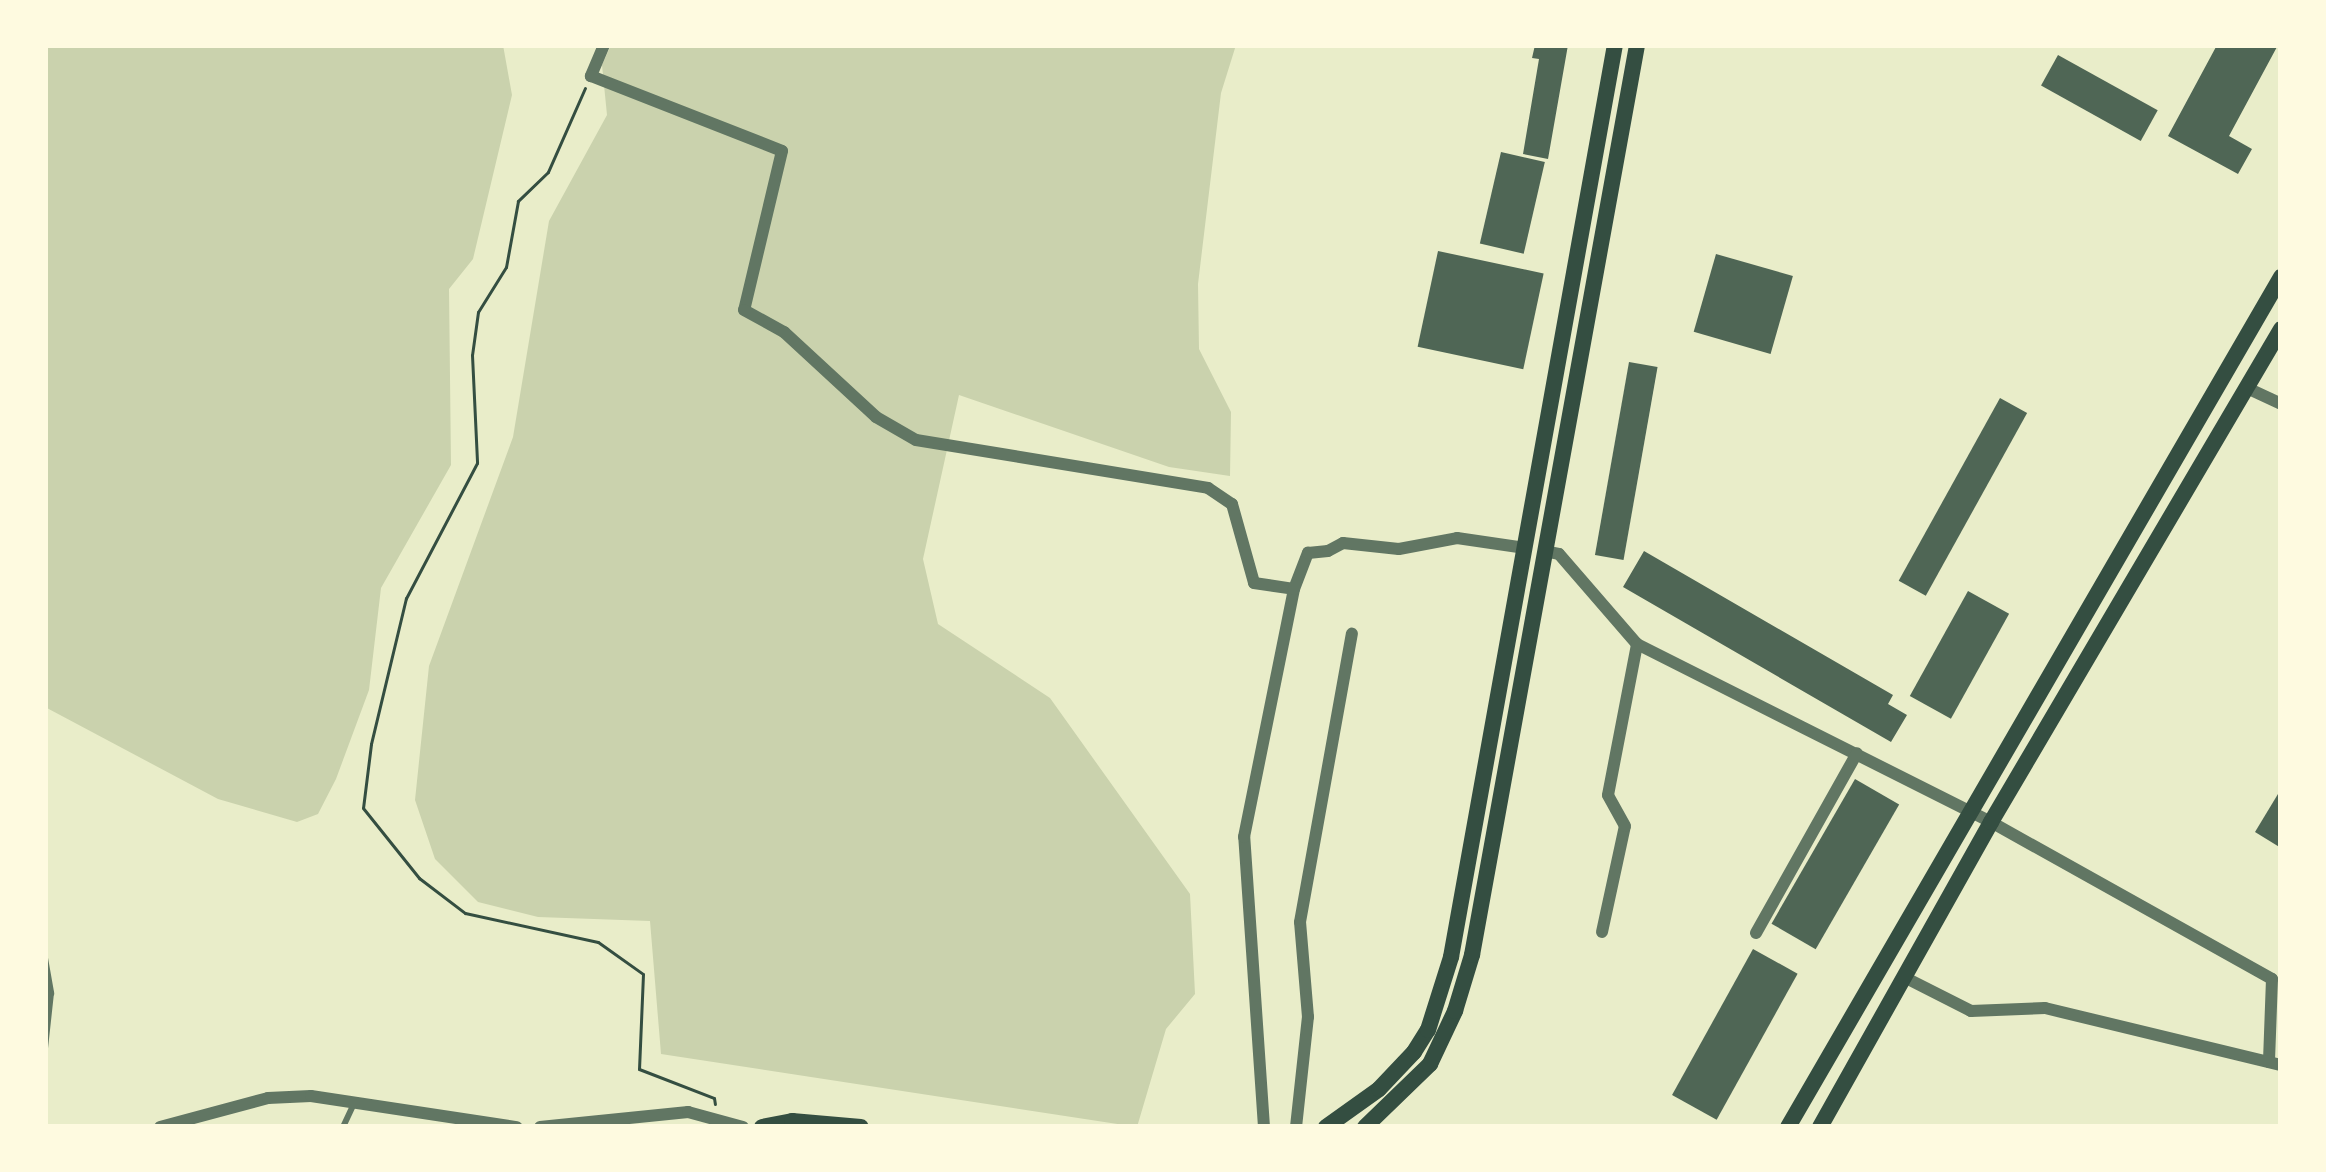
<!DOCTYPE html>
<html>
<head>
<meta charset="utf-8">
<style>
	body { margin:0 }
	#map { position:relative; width:2326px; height:1172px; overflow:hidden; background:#e9edc9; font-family:Inter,sans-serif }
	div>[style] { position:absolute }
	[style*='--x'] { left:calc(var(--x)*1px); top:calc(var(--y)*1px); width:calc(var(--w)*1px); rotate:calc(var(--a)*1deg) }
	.green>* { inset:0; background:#cad2ad }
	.stream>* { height:6px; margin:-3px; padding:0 3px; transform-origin:3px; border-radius:3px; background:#a3b18a }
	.building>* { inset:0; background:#4f6655; transform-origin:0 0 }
	.path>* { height:3px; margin:-1.5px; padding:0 1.5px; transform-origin:1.5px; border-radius:1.5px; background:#344e41 }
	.service>* { height:6px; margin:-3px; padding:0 3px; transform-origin:3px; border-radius:3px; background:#617663 }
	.minor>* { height:12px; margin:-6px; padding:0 6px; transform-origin:6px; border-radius:6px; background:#617663 }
	.secondary>* { height:16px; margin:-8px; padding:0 8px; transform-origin:8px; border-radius:8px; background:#344e41 }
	span { translate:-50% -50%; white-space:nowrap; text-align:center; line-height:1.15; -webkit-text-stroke:9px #fefae0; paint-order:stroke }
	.frame { position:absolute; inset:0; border:48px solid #fefae0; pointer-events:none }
</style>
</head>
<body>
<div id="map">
	<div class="green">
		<i style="clip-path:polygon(45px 45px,503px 45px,512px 95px,473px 259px,449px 289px,451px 465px,381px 588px,369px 690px,336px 779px,318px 814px,297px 822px,218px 799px,45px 707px)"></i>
		<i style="clip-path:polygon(611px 45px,1236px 45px,1221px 93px,1198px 284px,1199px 349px,1231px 412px,1230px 476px,1169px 467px,959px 395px,923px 559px,938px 624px,1050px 698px,1190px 894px,1195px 994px,1166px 1029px,1137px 1127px,661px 1054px,650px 921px,538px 917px,478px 902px,435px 859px,415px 800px,429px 666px,513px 437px,549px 221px,607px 115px,602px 65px)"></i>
	</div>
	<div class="stream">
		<i style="--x:308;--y:1127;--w:38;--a:0"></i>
	</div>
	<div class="building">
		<i style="clip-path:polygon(1535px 45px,1568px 45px,1548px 159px,1523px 154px,1539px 59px,1532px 58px)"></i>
		<i style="clip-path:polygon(2217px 45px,2278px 45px,2229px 136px,2252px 149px,2238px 174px,2168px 136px)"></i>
		<i style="left:2058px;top:55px;width:114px;height:35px;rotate:29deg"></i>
		<i style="left:1501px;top:152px;width:45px;height:94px;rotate:13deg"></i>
		<i style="left:1438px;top:251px;width:108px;height:98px;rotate:12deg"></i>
		<i style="left:1716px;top:254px;width:80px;height:81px;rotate:16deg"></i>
		<i style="left:1629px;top:362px;width:29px;height:196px;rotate:10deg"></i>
		<i style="left:2000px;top:398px;width:31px;height:209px;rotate:29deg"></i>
		<i style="clip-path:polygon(1644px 551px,1893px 695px,1888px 704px,1907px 715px,1891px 742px,1623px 587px)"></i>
		<i style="left:1968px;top:591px;width:47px;height:120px;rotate:29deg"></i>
		<i style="left:1855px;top:779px;width:51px;height:167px;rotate:30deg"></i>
		<i style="clip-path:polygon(2281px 789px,2281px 848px,2255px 832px)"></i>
		<i style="left:1753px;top:949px;width:51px;height:167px;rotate:29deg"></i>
	</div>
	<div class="path">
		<i style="--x:585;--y:88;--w:92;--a:113.8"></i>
		<i style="--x:548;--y:172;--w:42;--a:136"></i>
		<i style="--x:518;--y:201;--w:67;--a:100.3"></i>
		<i style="--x:506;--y:267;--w:53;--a:121.9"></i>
		<i style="--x:478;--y:312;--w:43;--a:97.9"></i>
		<i style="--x:472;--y:355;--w:108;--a:87.3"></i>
		<i style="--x:477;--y:463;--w:153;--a:117.7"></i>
		<i style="--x:406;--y:598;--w:150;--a:103.5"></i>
		<i style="--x:371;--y:744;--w:64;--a:97.1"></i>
		<i style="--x:363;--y:808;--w:90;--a:51.3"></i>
		<i style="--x:419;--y:878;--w:58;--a:37.3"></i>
		<i style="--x:465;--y:913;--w:136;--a:12.3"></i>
		<i style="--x:598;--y:942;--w:55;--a:35.4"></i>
		<i style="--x:643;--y:974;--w:95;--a:92.4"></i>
		<i style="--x:639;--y:1069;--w:80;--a:21.1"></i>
		<i style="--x:714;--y:1098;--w:6;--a:81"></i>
	</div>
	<div class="service">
		<i style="--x:45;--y:958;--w:36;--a:80"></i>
		<i style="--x:51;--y:993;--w:55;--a:96.2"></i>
		<i style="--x:343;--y:1127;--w:26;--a:-65"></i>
	</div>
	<div class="minor">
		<i style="--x:604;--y:45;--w:34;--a:113"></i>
		<i style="--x:591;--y:76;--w:205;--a:21.4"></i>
		<i style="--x:782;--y:151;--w:163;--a:103.4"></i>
		<i style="--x:744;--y:310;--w:46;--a:28.8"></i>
		<i style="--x:784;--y:332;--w:125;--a:42.7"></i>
		<i style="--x:876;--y:417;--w:46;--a:29.9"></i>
		<i style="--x:916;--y:440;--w:296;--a:9.3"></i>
		<i style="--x:1208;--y:488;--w:29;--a:34"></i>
		<i style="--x:1232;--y:504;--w:82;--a:74.4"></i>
		<i style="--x:1254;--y:583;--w:40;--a:8.5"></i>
		<i style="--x:2247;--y:388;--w:38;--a:25"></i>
		<i style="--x:1544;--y:551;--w:15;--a:11"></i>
		<i style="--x:1559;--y:554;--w:119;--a:49.1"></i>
		<i style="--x:1637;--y:644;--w:396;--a:26.7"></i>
		<i style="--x:1991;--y:822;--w:322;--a:29.2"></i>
		<i style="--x:2272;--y:979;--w:83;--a:92.1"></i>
		<i style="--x:1602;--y:932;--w:108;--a:-77.8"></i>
		<i style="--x:1625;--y:826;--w:35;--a:-119"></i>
		<i style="--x:1608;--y:795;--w:154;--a:-79.1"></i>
		<i style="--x:1756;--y:933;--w:206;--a:-60.7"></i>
		<i style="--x:1904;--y:977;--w:75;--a:26.9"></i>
		<i style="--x:1971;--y:1011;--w:74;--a:-2.3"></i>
		<i style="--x:2045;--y:1008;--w:243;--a:13.6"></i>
		<i style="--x:160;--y:1127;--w:112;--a:-15"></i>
		<i style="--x:268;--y:1098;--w:43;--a:-2.7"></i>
		<i style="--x:311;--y:1096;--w:208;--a:8.6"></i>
		<i style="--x:540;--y:1127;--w:149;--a:-5.8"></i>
		<i style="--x:688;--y:1112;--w:57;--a:15.3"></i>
		<i style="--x:1264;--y:1127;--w:291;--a:-93.9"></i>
		<i style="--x:1244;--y:837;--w:253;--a:-78.6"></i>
		<i style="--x:1294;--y:589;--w:39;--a:-69"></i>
		<i style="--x:1308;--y:553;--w:20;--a:-6"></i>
		<i style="--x:1328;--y:551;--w:17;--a:-28"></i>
		<i style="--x:1343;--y:543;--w:56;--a:6.1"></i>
		<i style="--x:1399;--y:549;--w:59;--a:-10.7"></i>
		<i style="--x:1457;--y:538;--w:69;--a:8.4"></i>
		<i style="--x:1296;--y:1127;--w:111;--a:-83.8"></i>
		<i style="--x:1308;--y:1017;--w:95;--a:-94.8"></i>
		<i style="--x:1300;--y:922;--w:293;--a:-79.8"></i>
	</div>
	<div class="secondary">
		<i style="--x:762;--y:1127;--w:31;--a:-11"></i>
		<i style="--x:792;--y:1121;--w:69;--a:5"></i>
		<i style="--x:1326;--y:1127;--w:65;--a:-35.6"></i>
		<i style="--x:1379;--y:1089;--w:51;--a:-46.6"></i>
		<i style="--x:1414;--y:1052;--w:26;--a:-58"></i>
		<i style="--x:1428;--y:1030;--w:77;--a:-72.5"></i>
		<i style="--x:1451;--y:957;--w:927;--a:-79.81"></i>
		<i style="--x:1365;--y:1127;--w:91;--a:-44.1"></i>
		<i style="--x:1430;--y:1064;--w:59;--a:-64.7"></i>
		<i style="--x:1455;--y:1011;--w:59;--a:-73.1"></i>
		<i style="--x:1472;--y:955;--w:925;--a:-79.72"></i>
		<i style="--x:1788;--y:1127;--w:983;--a:-59.89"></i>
		<i style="--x:1820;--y:1127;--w:350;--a:-60.7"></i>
		<i style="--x:1991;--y:822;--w:572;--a:-59.53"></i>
	</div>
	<div class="frame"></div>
</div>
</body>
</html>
